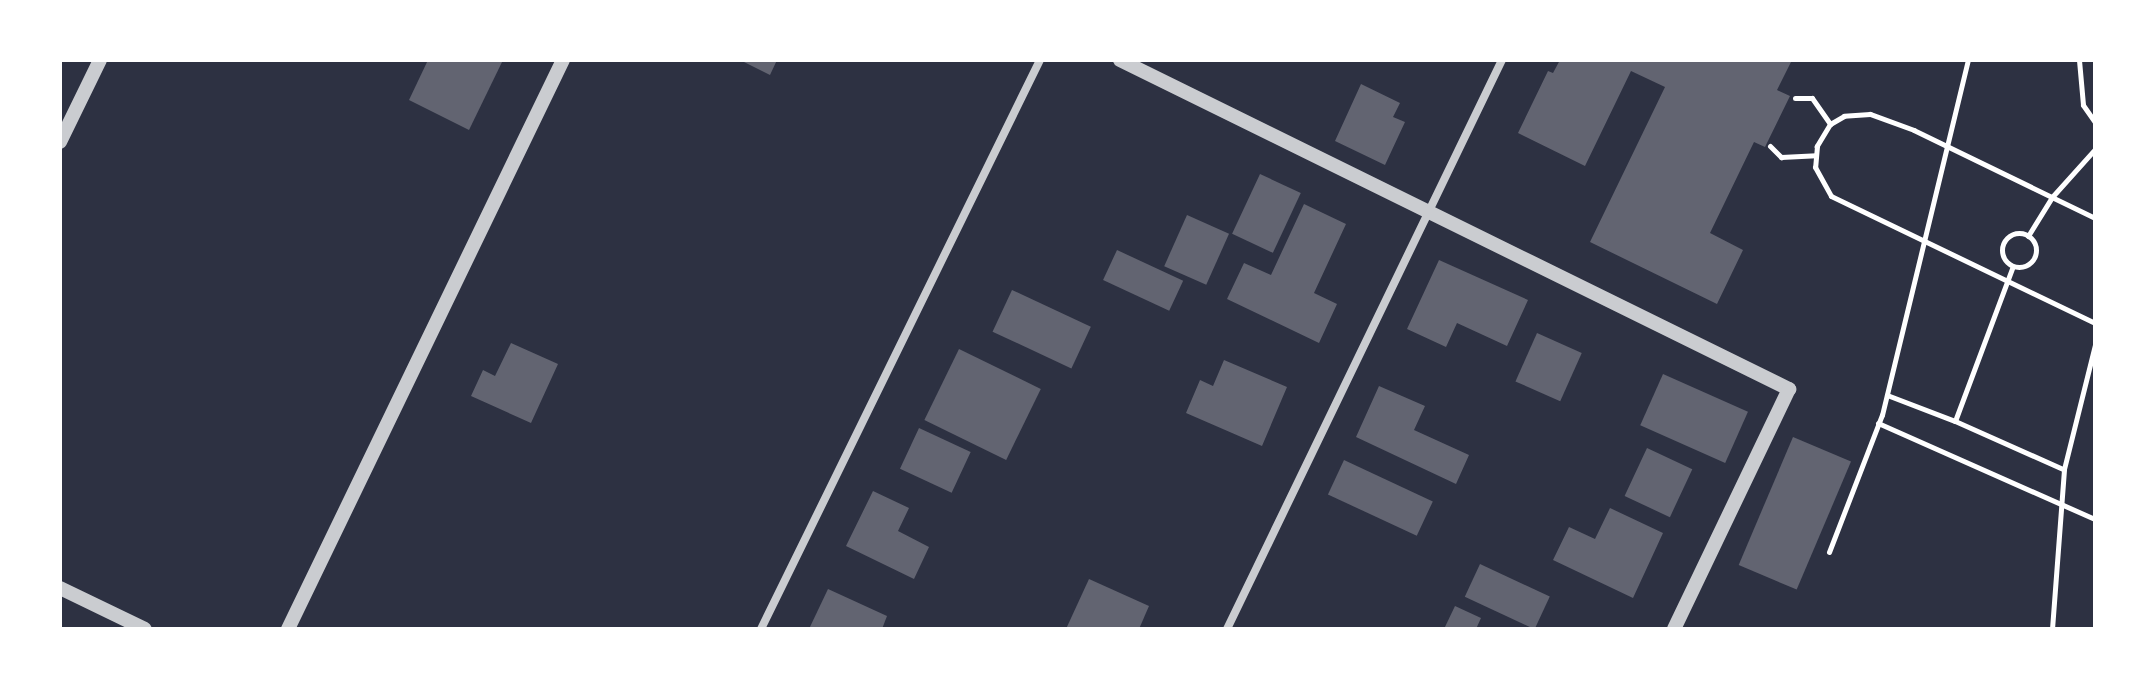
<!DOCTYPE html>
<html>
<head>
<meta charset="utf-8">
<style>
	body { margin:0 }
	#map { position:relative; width:2155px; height:689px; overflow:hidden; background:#2d3142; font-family:Commissioner,sans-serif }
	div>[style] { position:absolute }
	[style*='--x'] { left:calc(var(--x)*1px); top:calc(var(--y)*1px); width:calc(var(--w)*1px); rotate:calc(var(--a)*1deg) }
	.building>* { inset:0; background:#626471; transform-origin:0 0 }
	.path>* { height:5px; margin:-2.5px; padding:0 2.5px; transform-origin:2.5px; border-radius:2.5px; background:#fff }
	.path>.ring { margin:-2.5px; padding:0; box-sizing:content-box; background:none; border:5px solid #fff; border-radius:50% }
	.minor>* { height:8px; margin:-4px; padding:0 4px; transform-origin:4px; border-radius:4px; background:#caccd0 }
	.tertiary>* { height:14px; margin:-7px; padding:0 7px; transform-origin:7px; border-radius:7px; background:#caccd0 }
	span { translate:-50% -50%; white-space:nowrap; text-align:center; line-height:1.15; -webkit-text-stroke:6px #fff; paint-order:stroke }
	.frame { position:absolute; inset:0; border:62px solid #fff; pointer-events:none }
</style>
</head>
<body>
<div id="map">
	<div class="building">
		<i style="clip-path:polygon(428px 60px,503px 60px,469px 130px,409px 100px)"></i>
		<i style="clip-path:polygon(740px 60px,777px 60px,770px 75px)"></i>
		<i style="clip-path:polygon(1560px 60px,1792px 60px,1777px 90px,1790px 96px,1765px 147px,1754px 142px,1710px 233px,1743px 250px,1717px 304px,1590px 242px,1665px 87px,1631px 71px,1585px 166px,1518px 133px,1548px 71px,1553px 73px)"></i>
		<i style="clip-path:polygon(1361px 84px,1400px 103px,1393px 117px,1405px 122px,1385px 165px,1335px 141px)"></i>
		<i style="left:1260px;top:174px;width:45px;height:66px;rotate:25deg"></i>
		<i style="clip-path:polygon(1304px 204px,1346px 224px,1314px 293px,1337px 304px,1319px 343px,1227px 299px,1244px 263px,1271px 275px)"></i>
		<i style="left:1187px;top:215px;width:46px;height:56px;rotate:24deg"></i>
		<i style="left:1117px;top:250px;width:73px;height:33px;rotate:25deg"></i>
		<i style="clip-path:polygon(1439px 260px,1528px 300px,1507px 346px,1457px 323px,1446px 347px,1407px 329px)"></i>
		<i style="left:1012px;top:290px;width:87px;height:46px;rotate:25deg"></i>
		<i style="left:1537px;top:333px;width:49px;height:53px;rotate:24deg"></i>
		<i style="clip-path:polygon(511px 343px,558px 364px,531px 423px,471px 396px,483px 370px,495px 376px)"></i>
		<i style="left:959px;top:349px;width:91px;height:79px;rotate:26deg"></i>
		<i style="clip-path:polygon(1224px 360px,1287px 387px,1262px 446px,1186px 413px,1200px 380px,1213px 386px)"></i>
		<i style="left:1663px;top:374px;width:93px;height:56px;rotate:24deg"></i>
		<i style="clip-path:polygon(1379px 386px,1425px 406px,1414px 430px,1469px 455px,1456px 484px,1356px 437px)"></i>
		<i style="left:919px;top:428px;width:57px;height:45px;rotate:25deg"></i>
		<i style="left:1793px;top:437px;width:63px;height:139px;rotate:23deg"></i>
		<i style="left:1647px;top:448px;width:50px;height:53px;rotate:25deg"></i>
		<i style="left:1344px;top:460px;width:98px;height:38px;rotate:25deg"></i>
		<i style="clip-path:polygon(873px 491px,909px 508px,898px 531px,929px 547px,914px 579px,846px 546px)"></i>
		<i style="clip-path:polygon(1610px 508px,1663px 533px,1633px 598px,1553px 560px,1569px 527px,1595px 539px)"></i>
		<i style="left:1480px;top:564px;width:77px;height:36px;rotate:25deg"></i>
		<i style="clip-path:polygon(1089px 579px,1149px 606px,1139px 629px,1066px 629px)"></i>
		<i style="clip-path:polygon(828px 589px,887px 616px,882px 629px,809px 629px)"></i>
		<i style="clip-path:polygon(1455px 606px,1481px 618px,1476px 629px,1444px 629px)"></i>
	</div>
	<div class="path">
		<i style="--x:2079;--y:60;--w:45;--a:84.9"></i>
		<i style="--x:2083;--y:105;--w:21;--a:55"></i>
		<i style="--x:1795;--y:98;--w:17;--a:0"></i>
		<i style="--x:1812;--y:98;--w:32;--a:55"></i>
		<i style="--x:1770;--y:146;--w:16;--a:45"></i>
		<i style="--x:1781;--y:157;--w:35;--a:-3"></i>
		<i style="--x:2095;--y:218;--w:201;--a:-154.1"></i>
		<i style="--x:1914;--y:130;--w:47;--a:-160"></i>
		<i style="--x:1870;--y:114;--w:26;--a:176"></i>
		<i style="--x:1844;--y:116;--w:16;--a:150"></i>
		<i style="--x:1830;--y:124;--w:26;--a:121"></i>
		<i style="--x:1817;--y:146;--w:21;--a:95"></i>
		<i style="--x:1815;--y:167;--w:33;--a:61"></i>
		<i style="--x:1831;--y:196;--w:293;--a:25.7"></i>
		<i class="ring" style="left:2002px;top:233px;width:29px;height:29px"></i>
		<i style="--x:2028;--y:236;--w:46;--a:-58.4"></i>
		<i style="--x:2052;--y:197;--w:64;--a:-48.1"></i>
		<i style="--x:1887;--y:395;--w:73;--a:20.9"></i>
		<i style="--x:1955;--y:421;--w:165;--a:-69.5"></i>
		<i style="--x:1955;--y:421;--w:118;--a:24"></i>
		<i style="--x:1878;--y:423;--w:237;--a:23.9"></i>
		<i style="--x:1829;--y:552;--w:147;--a:-68.9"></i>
		<i style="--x:1882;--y:415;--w:365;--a:-76.4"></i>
		<i style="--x:2052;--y:629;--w:160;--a:-85.7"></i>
		<i style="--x:2064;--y:469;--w:128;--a:-76"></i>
	</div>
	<div class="minor">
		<i style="--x:761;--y:629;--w:634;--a:-63.88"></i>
		<i style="--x:1227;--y:629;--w:632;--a:-64.21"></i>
	</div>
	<div class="tertiary">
		<i style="--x:1120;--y:60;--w:746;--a:26.19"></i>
		<i style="--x:1789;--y:389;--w:266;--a:115.6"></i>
		<i style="--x:60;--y:142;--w:91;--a:-64"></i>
		<i style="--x:60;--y:588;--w:94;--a:25.8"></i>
		<i style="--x:288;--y:629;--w:632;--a:-64.21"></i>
	</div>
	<div class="frame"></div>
</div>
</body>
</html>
